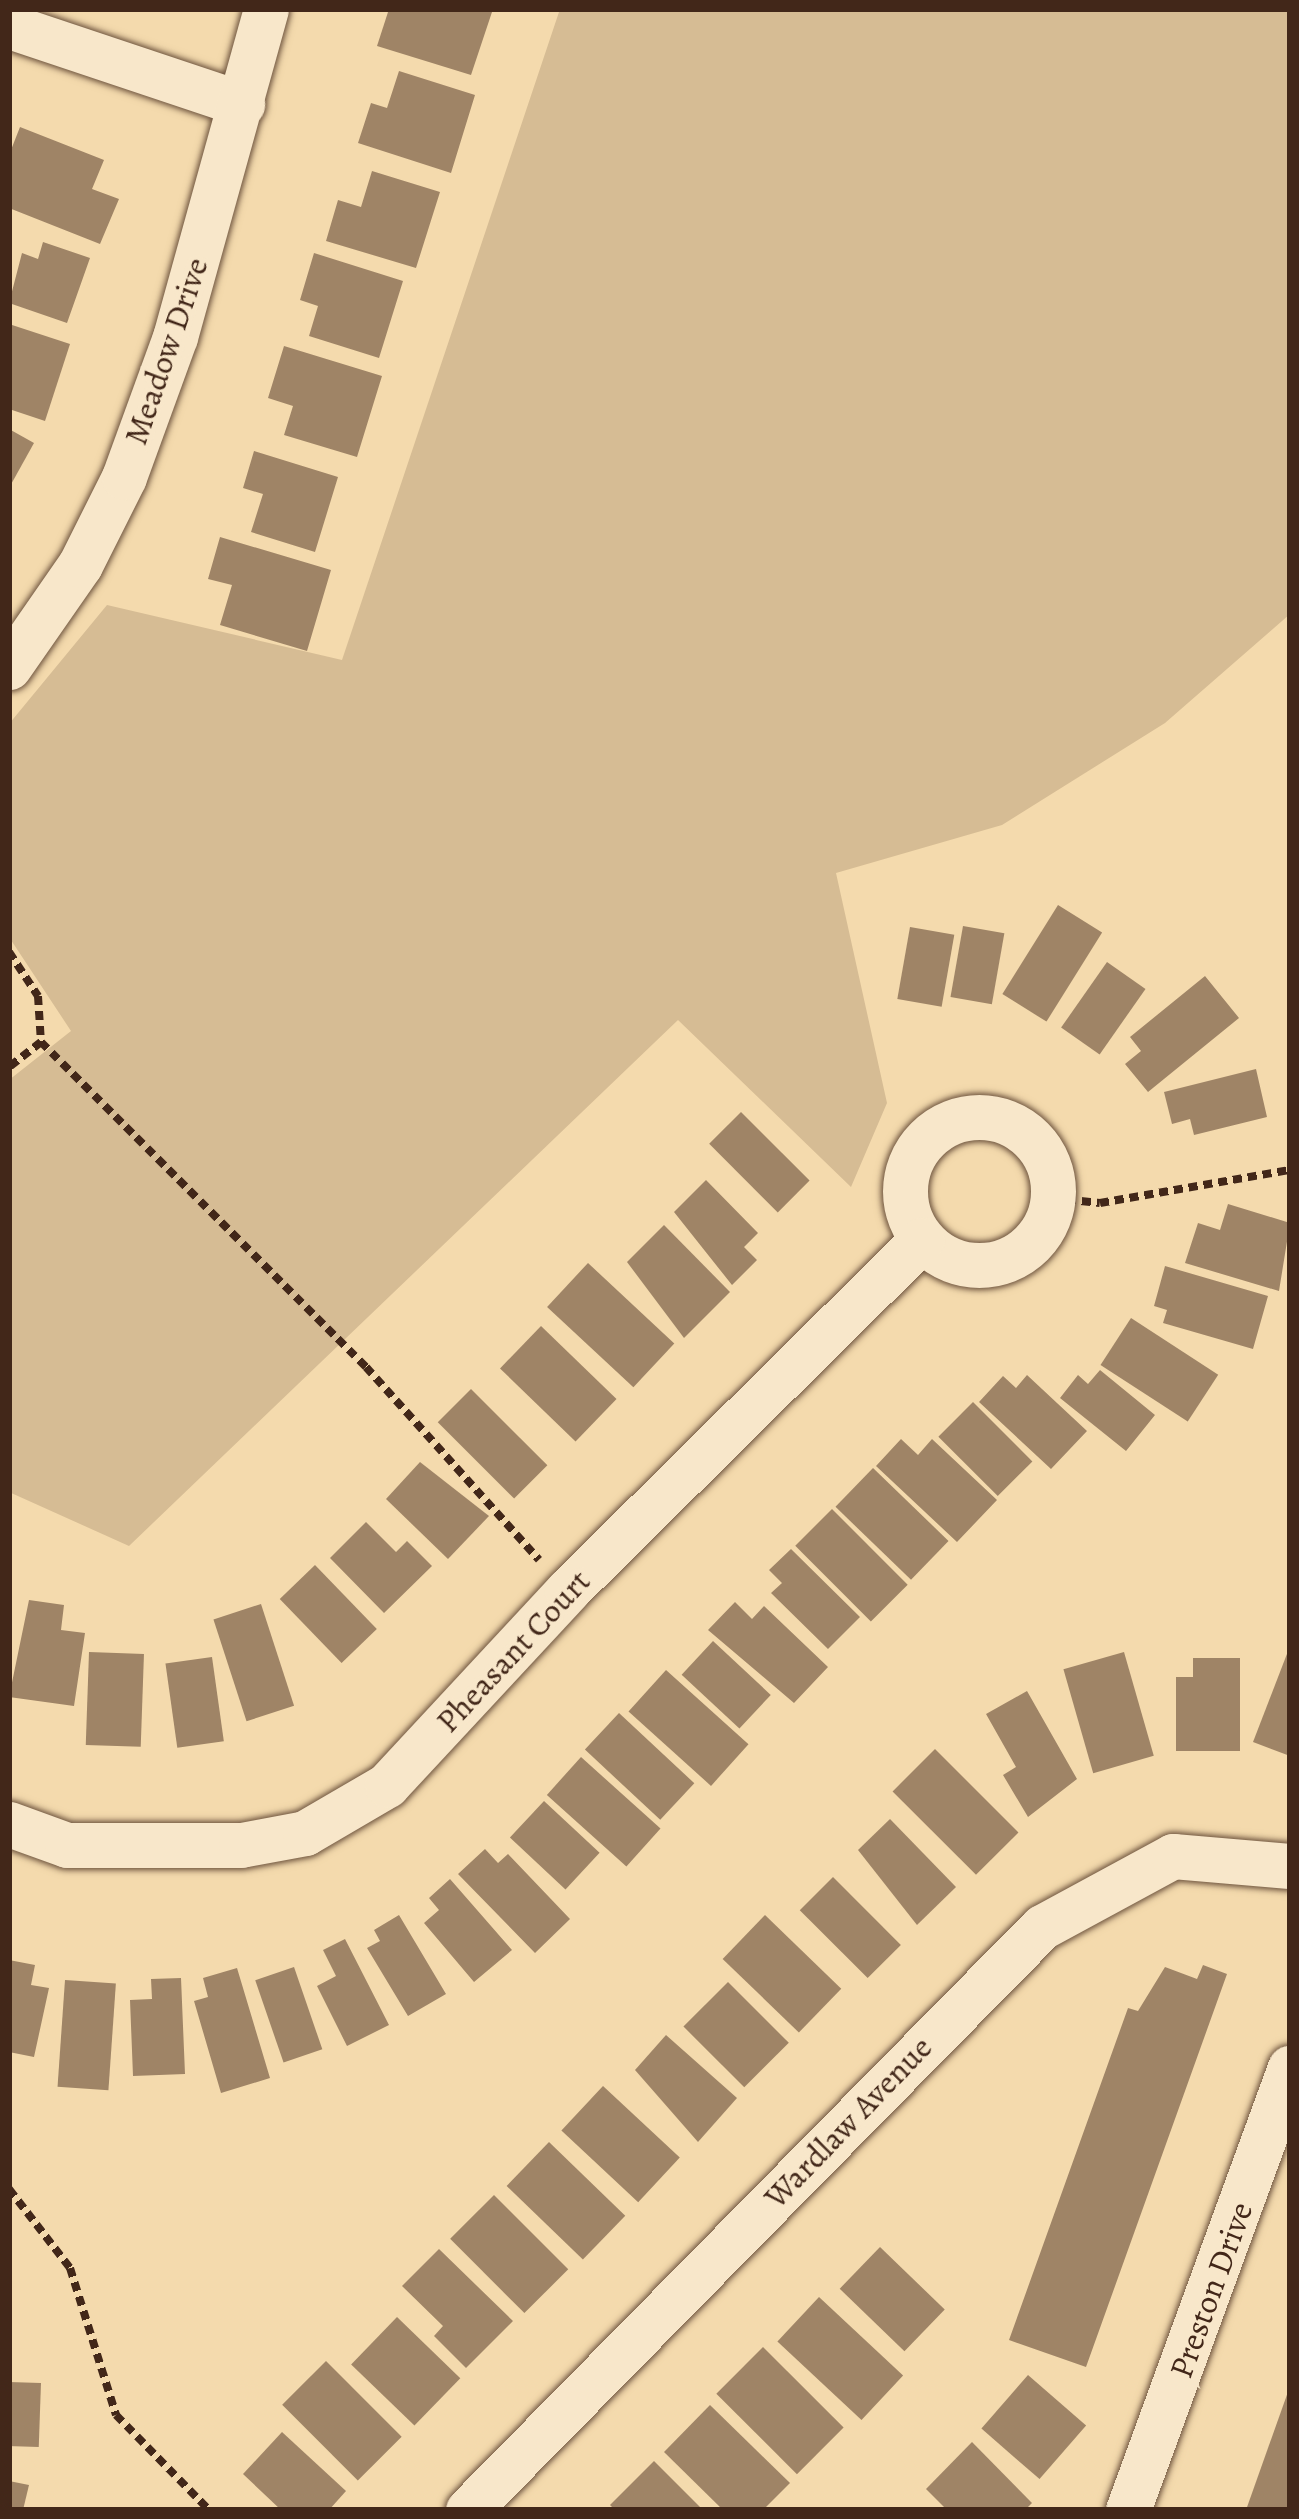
<!DOCTYPE html>
<html>
<head>
<meta charset="utf-8">
<style>
	body { margin:0 }
	#map { position:relative; width:1299px; height:2519px; overflow:hidden; background:#f4daad; font-family:Alegreya,serif }
	div>[style] { position:absolute }
	[style*='--x'] { left:calc(var(--x)*1px); top:calc(var(--y)*1px); width:calc(var(--w)*1px); rotate:calc(var(--a)*1deg) }
	.green>* { inset:0; background:#d6bc94 }
	.building>* { inset:0; background:#9f8466; transform-origin:0 0 }
	.path>* { height:8px; margin-top:-4px; transform-origin:0; background:repeating-linear-gradient(90deg,#422719 0 9px,transparent 0 15px) }
	.roads { filter:drop-shadow(0 0 3px #6e543e) drop-shadow(0 0 3px #6e543e) }
	.street>* { height:45px; margin:-22.5px; padding:0 22.5px; transform-origin:22.5px; border-radius:22.5px; background:#f8e7ca }
	.street>.ring { margin:-22.5px; padding:0; box-sizing:content-box; background:none; border:45px solid #f8e7ca; border-radius:50% }
	span { translate:-50% -50%; white-space:nowrap; text-align:center; line-height:1.15; -webkit-text-stroke:9px #f8e7ca; paint-order:stroke }
	.street-label { font-size:33px; color:#422719 }
	.frame { position:absolute; inset:0; border:12px solid #422719; pointer-events:none }
</style>
</head>
<body>
<div id="map">
	<div class="green">
		<i style="clip-path:polygon(560px 9px,1290px 9px,1290px 614px,1165px 723px,1002px 825px,836px 873px,887px 1103px,851px 1187px,678px 1020px,129px 1546px,9px 1492px,9px 1080px,71px 1031px,9px 937px,9px 724px,107px 605px,342px 660px)"></i>
	</div>
	<div class="building">
		<i style="clip-path:polygon(389px 9px,493px 9px,471px 75px,377px 46px)"></i>
		<i style="clip-path:polygon(399px 71px,475px 95px,451px 173px,358px 143px,371px 103px,387px 108px)"></i>
		<i style="clip-path:polygon(20px 127px,104px 160px,92px 189px,119px 199px,100px 244px,9px 208px,9px 155px)"></i>
		<i style="clip-path:polygon(372px 171px,440px 192px,416px 268px,326px 241px,338px 200px,361px 207px)"></i>
		<i style="clip-path:polygon(43px 242px,90px 258px,67px 323px,9px 303px,22px 253px,38px 259px)"></i>
		<i style="clip-path:polygon(314px 253px,403px 281px,379px 358px,309px 336px,318px 306px,300px 300px)"></i>
		<i style="clip-path:polygon(9px 324px,70px 344px,45px 421px,9px 409px)"></i>
		<i style="clip-path:polygon(284px 346px,382px 376px,357px 457px,284px 435px,293px 406px,268px 398px)"></i>
		<i style="clip-path:polygon(9px 429px,34px 443px,9px 488px)"></i>
		<i style="clip-path:polygon(254px 451px,338px 477px,315px 552px,251px 532px,263px 494px,243px 488px)"></i>
		<i style="clip-path:polygon(220px 537px,331px 570px,307px 651px,220px 625px,232px 585px,208px 579px)"></i>
		<i style="left:1058px;top:905px;width:52px;height:105px;rotate:32deg"></i>
		<i style="left:963px;top:926px;width:42px;height:72px;rotate:10deg"></i>
		<i style="left:910px;top:927px;width:45px;height:73px;rotate:10deg"></i>
		<i style="left:1107px;top:962px;width:47px;height:80px;rotate:35deg"></i>
		<i style="clip-path:polygon(1205px 976px,1239px 1018px,1148px 1092px,1125px 1064px,1141px 1051px,1130px 1037px)"></i>
		<i style="clip-path:polygon(1256px 1069px,1267px 1117px,1194px 1135px,1190px 1119px,1172px 1124px,1164px 1092px)"></i>
		<i style="left:741px;top:1112px;width:97px;height:45px;rotate:45deg"></i>
		<i style="clip-path:polygon(706px 1180px,758px 1233px,744px 1247px,757px 1260px,732px 1285px,674px 1212px)"></i>
		<i style="clip-path:polygon(1228px 1204px,1290px 1223px,1279px 1291px,1185px 1263px,1198px 1223px,1220px 1230px)"></i>
		<i style="clip-path:polygon(664px 1225px,730px 1292px,684px 1338px,627px 1262px)"></i>
		<i style="left:588px;top:1263px;width:118px;height:60px;rotate:43deg"></i>
		<i style="clip-path:polygon(1165px 1266px,1268px 1296px,1253px 1349px,1163px 1323px,1167px 1310px,1154px 1306px)"></i>
		<i style="left:1131px;top:1318px;width:104px;height:56px;rotate:33deg"></i>
		<i style="left:541px;top:1326px;width:105px;height:59px;rotate:44deg"></i>
		<i style="clip-path:polygon(1100px 1370px,1155px 1415px,1126px 1451px,1060px 1398px,1078px 1375px,1088px 1384px)"></i>
		<i style="clip-path:polygon(1027px 1375px,1087px 1431px,1051px 1469px,979px 1402px,1003px 1376px,1016px 1388px)"></i>
		<i style="left:471px;top:1389px;width:108px;height:47px;rotate:45deg"></i>
		<i style="left:973px;top:1402px;width:84px;height:49px;rotate:45deg"></i>
		<i style="clip-path:polygon(901px 1439px,918px 1455px,932px 1439px,997px 1500px,957px 1542px,876px 1466px)"></i>
		<i style="clip-path:polygon(420px 1462px,489px 1516px,448px 1559px,386px 1499px)"></i>
		<i style="left:873px;top:1468px;width:105px;height:54px;rotate:44deg"></i>
		<i style="left:832px;top:1509px;width:107px;height:52px;rotate:45deg"></i>
		<i style="clip-path:polygon(366px 1522px,396px 1552px,407px 1541px,432px 1566px,384px 1613px,330px 1558px)"></i>
		<i style="clip-path:polygon(791px 1549px,860px 1617px,828px 1649px,771px 1593px,782px 1583px,769px 1570px)"></i>
		<i style="left:315px;top:1565px;width:89px;height:49px;rotate:46deg"></i>
		<i style="clip-path:polygon(29px 1600px,64px 1605px,61px 1630px,85px 1633px,74px 1706px,9px 1697px)"></i>
		<i style="clip-path:polygon(735px 1602px,752px 1619px,764px 1606px,828px 1667px,794px 1703px,708px 1630px)"></i>
		<i style="left:261px;top:1604px;width:107px;height:50px;rotate:72deg"></i>
		<i style="left:713px;top:1641px;width:79px;height:46px;rotate:43deg"></i>
		<i style="clip-path:polygon(1290px 1646px,1290px 1756px,1253px 1742px)"></i>
		<i style="left:89px;top:1652px;width:55px;height:93px;rotate:2deg"></i>
		<i style="left:1124px;top:1652px;width:108px;height:63px;rotate:74deg"></i>
		<i style="left:212px;top:1657px;width:85px;height:47px;rotate:82deg"></i>
		<i style="clip-path:polygon(1193px 1658px,1240px 1658px,1240px 1751px,1176px 1751px,1176px 1677px,1193px 1677px)"></i>
		<i style="left:666px;top:1670px;width:111px;height:56px;rotate:42deg"></i>
		<i style="clip-path:polygon(1027px 1691px,1077px 1779px,1028px 1817px,1003px 1775px,1016px 1767px,986px 1714px)"></i>
		<i style="left:619px;top:1713px;width:103px;height:50px;rotate:43deg"></i>
		<i style="left:935px;top:1749px;width:118px;height:60px;rotate:45deg"></i>
		<i style="left:581px;top:1757px;width:107px;height:51px;rotate:42deg"></i>
		<i style="left:544px;top:1801px;width:76px;height:50px;rotate:43deg"></i>
		<i style="clip-path:polygon(890px 1819px,956px 1887px,917px 1925px,858px 1850px)"></i>
		<i style="clip-path:polygon(485px 1849px,498px 1863px,508px 1854px,570px 1919px,535px 1953px,458px 1874px)"></i>
		<i style="left:833px;top:1877px;width:96px;height:47px;rotate:45deg"></i>
		<i style="clip-path:polygon(450px 1879px,512px 1950px,474px 1982px,424px 1923px,439px 1910px,429px 1898px)"></i>
		<i style="clip-path:polygon(399px 1915px,446px 1994px,408px 2016px,367px 1948px,380px 1941px,374px 1930px)"></i>
		<i style="left:765px;top:1915px;width:106px;height:61px;rotate:44deg"></i>
		<i style="clip-path:polygon(345px 1939px,389px 2025px,347px 2046px,317px 1986px,336px 1976px,323px 1950px)"></i>
		<i style="clip-path:polygon(9px 1960px,35px 1965px,31px 1985px,49px 1988px,34px 2057px,9px 2052px)"></i>
		<i style="clip-path:polygon(1203px 1965px,1227px 1974px,1086px 2367px,1009px 2340px,1128px 2008px,1138px 2011px,1165px 1967px,1197px 1979px)"></i>
		<i style="left:294px;top:1967px;width:87px;height:41px;rotate:71deg"></i>
		<i style="clip-path:polygon(237px 1968px,270px 2078px,221px 2093px,194px 2001px,208px 1997px,203px 1978px)"></i>
		<i style="clip-path:polygon(181px 1978px,185px 2074px,133px 2076px,130px 2000px,152px 1999px,151px 1979px)"></i>
		<i style="left:65px;top:1980px;width:51px;height:107px;rotate:4deg"></i>
		<i style="left:728px;top:1982px;width:86px;height:63px;rotate:45deg"></i>
		<i style="clip-path:polygon(666px 2035px,737px 2098px,698px 2142px,635px 2070px)"></i>
		<i style="left:603px;top:2086px;width:105px;height:61px;rotate:43deg"></i>
		<i style="left:549px;top:2142px;width:106px;height:61px;rotate:44deg"></i>
		<i style="left:494px;top:2195px;width:105px;height:62px;rotate:45deg"></i>
		<i style="left:880px;top:2247px;width:90px;height:58px;rotate:44deg"></i>
		<i style="clip-path:polygon(439px 2249px,513px 2321px,466px 2368px,434px 2336px,443px 2326px,402px 2286px)"></i>
		<i style="left:819px;top:2297px;width:115px;height:61px;rotate:43deg"></i>
		<i style="left:397px;top:2317px;width:88px;height:66px;rotate:44deg"></i>
		<i style="left:763px;top:2347px;width:114px;height:66px;rotate:45deg"></i>
		<i style="left:326px;top:2361px;width:107px;height:62px;rotate:45deg"></i>
		<i style="left:1028px;top:2375px;width:77px;height:71px;rotate:41deg"></i>
		<i style="left:9px;top:2382px;width:32px;height:64px;rotate:2deg"></i>
		<i style="clip-path:polygon(1290px 2389px,1290px 2510px,1246px 2510px,1289px 2389px)"></i>
		<i style="clip-path:polygon(710px 2405px,790px 2483px,763px 2510px,723px 2510px,664px 2452px)"></i>
		<i style="clip-path:polygon(282px 2432px,346px 2491px,329px 2510px,281px 2510px,243px 2474px)"></i>
		<i style="clip-path:polygon(972px 2442px,1032px 2503px,1025px 2510px,947px 2510px,926px 2489px)"></i>
		<i style="clip-path:polygon(654px 2461px,703px 2510px,615px 2510px,610px 2505px)"></i>
		<i style="clip-path:polygon(9px 2481px,29px 2485px,23px 2510px,9px 2510px)"></i>
	</div>
	<div class="path">
		<i style="--x:9;--y:952;--w:53;--a:56.6"></i>
		<i style="--x:38;--y:996;--w:46;--a:86.3"></i>
		<i style="--x:41;--y:1042;--w:41;--a:142"></i>
		<i style="--x:41;--y:1042;--w:460;--a:45"></i>
		<i style="--x:366;--y:1367;--w:259;--a:48.1"></i>
		<i style="--x:1052;--y:1198;--w:48;--a:5.9"></i>
		<i style="--x:1100;--y:1203;--w:193;--a:-9.9"></i>
		<i style="--x:9;--y:2189;--w:100;--a:52.3"></i>
		<i style="--x:70;--y:2268;--w:154;--a:72.6"></i>
		<i style="--x:116;--y:2415;--w:133;--a:45.6"></i>
	</div>
	<div class="roads">
		<div class="street">
			<i style="--x:9;--y:26;--w:246;--a:18.5"></i>
			<i style="--x:9;--y:667;--w:124;--a:-55.2"></i>
			<i style="--x:80;--y:565;--w:98;--a:-63.4"></i>
			<i style="--x:124;--y:477;--w:149;--a:-70"></i>
			<i style="--x:175;--y:337;--w:340;--a:-74.5"></i>
			<i class="ring" style="left:905px;top:1117px;width:103px;height:103px"></i>
			<i style="--x:9;--y:1824;--w:62;--a:19.9"></i>
			<i style="--x:67;--y:1845;--w:174;--a:0"></i>
			<i style="--x:241;--y:1845;--w:65;--a:-10.6"></i>
			<i style="--x:305;--y:1833;--w:95;--a:-30.3"></i>
			<i style="--x:387;--y:1785;--w:265;--a:-47.1"></i>
			<i style="--x:567;--y:1591;--w:499;--a:-44.7"></i>
			<i style="--x:468;--y:2510;--w:818;--a:-45.45"></i>
			<i style="--x:1042;--y:1927;--w:149;--a:-28.5"></i>
			<i style="--x:1173;--y:1856;--w:117;--a:4.9"></i>
			<i style="--x:1128;--y:2510;--w:471;--a:-69.9"></i>
		</div>
	</div>
	<div class="street-label">
		<span style="left:166px;top:351px;rotate:-71deg">Meadow Drive</span>
		<span style="left:513px;top:1651px;rotate:-47deg">Pheasant Court</span>
		<span style="left:848px;top:2122px;rotate:-46deg">Wardlaw Avenue</span>
		<span style="left:1211px;top:2290px;rotate:-70deg">Preston Drive</span>
	</div>
	<div class="frame"></div>
</div>
</body>
</html>
